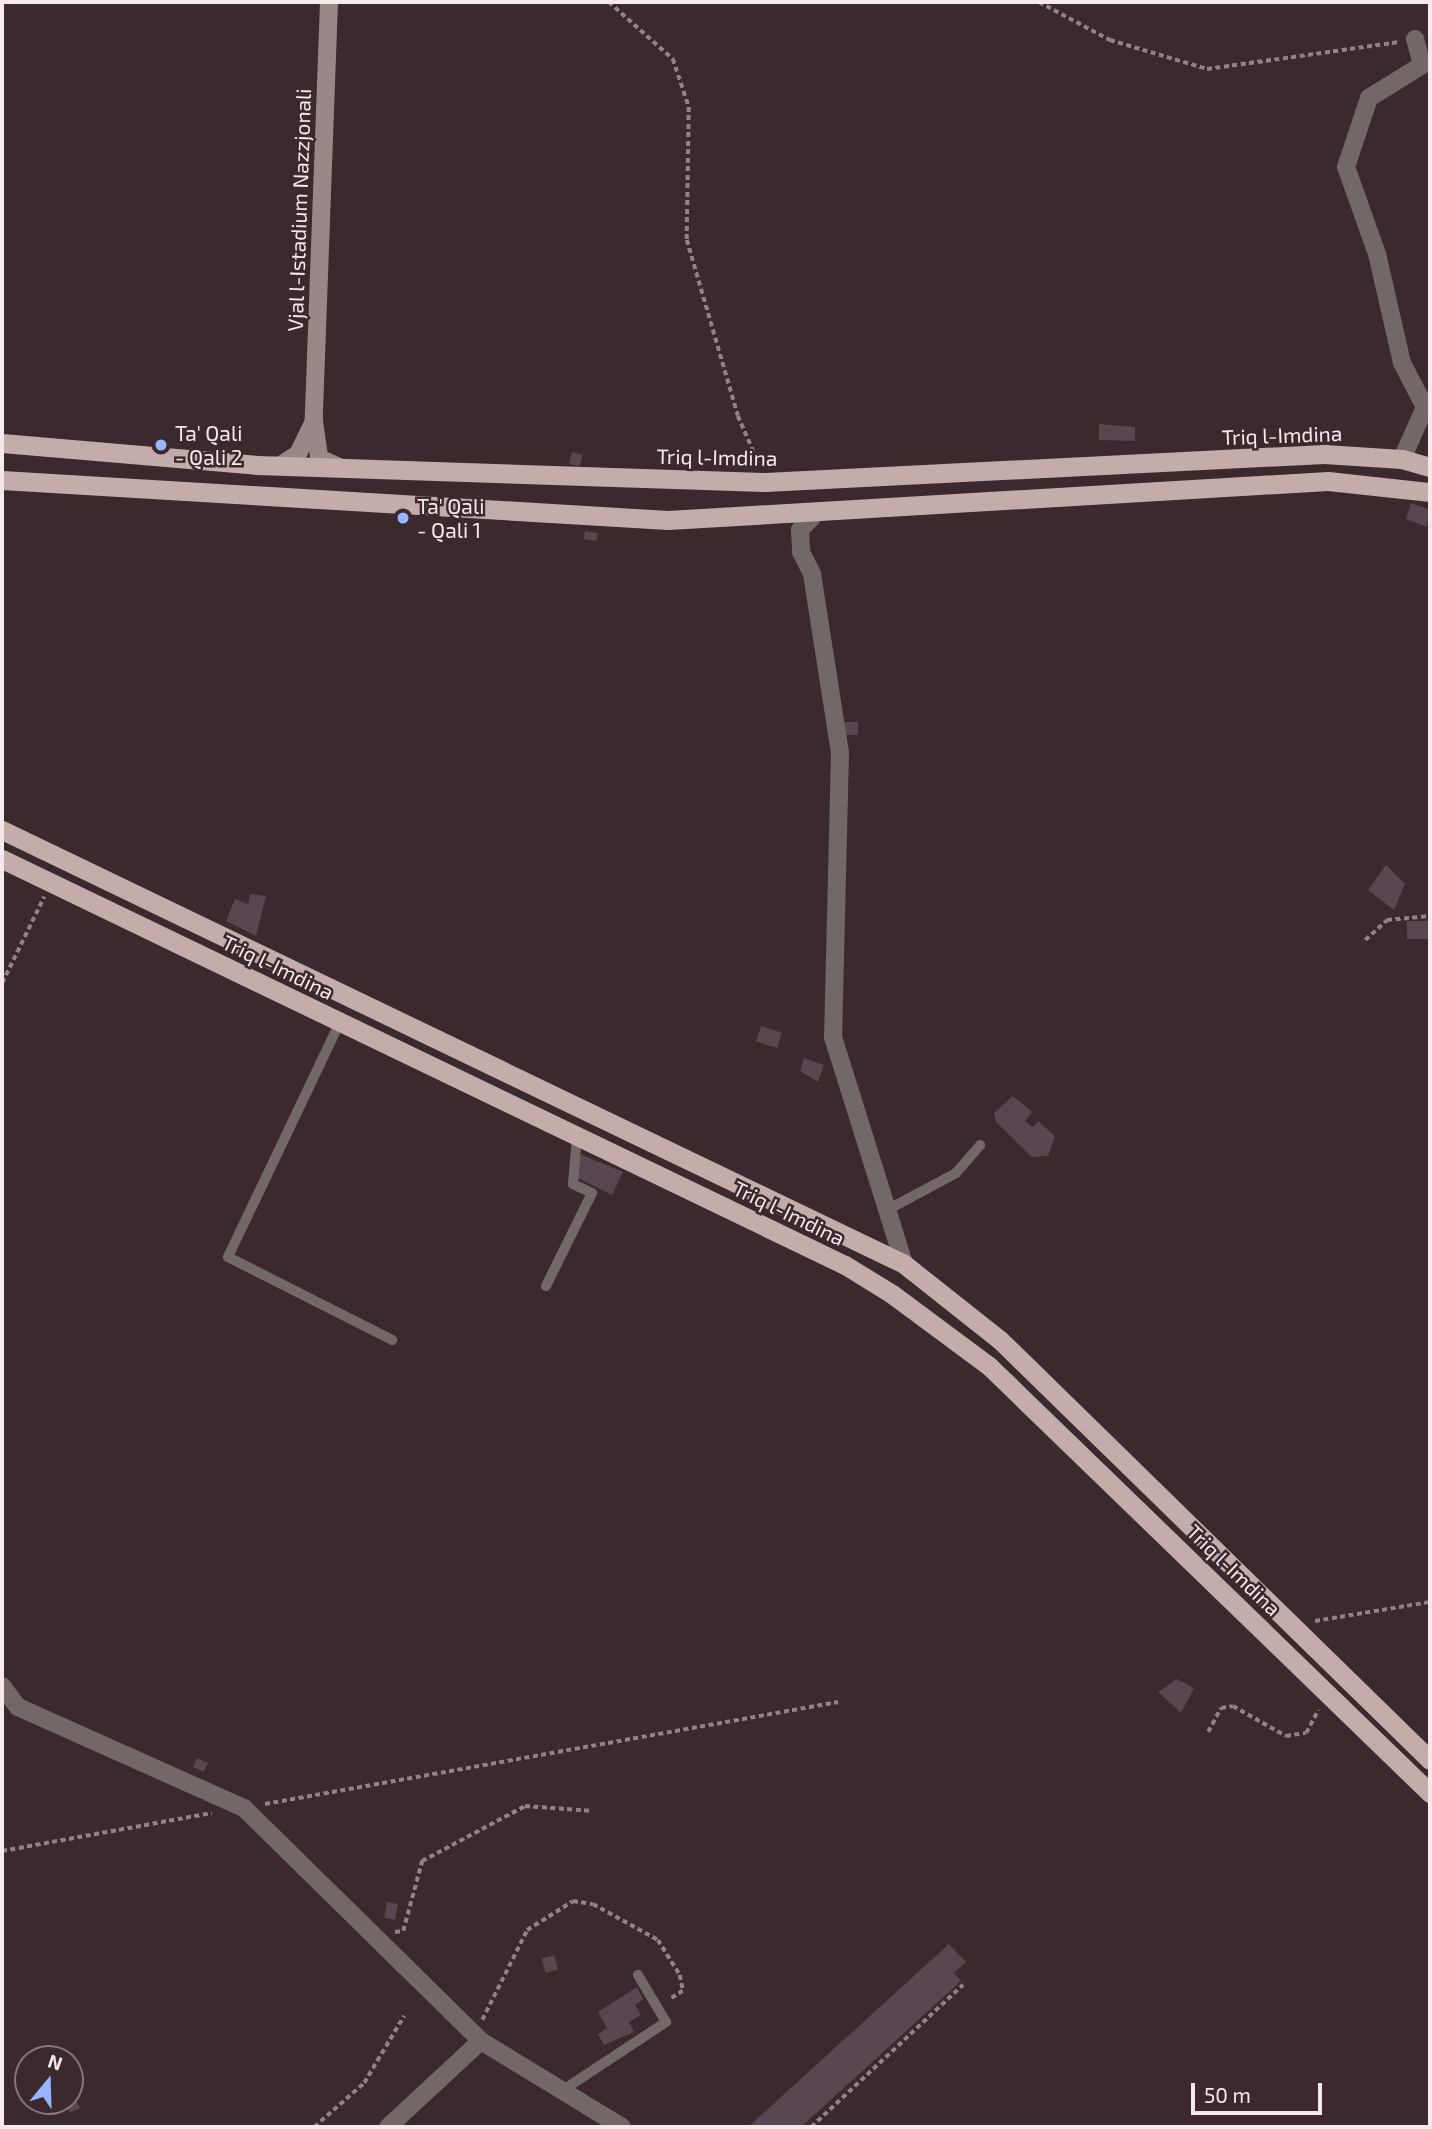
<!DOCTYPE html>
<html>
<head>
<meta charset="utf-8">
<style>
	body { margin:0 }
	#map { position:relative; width:1432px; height:2129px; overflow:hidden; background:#3c292e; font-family:"Exo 2",sans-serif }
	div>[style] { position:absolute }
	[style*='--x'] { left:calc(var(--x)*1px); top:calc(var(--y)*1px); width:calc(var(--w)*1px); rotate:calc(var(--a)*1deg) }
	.building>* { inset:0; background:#584650; transform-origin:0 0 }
	.path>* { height:3.5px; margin-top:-1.75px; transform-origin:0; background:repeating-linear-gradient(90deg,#928286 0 5px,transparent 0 8.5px) }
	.service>* { height:10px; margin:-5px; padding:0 5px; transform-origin:5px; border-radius:5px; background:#736868 }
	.minor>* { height:18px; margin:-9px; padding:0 9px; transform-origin:9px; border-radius:9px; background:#736868 }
	.secondary>* { height:18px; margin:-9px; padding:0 9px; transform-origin:9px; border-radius:9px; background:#998887 }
	.trunk>* { height:19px; margin:-9.5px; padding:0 9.5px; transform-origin:9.5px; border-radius:9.5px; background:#c3acaa }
	.dots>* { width:19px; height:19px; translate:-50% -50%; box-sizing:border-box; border:4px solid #3c292e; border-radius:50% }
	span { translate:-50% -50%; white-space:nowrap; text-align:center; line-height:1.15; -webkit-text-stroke:5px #3c292e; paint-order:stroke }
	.street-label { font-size:21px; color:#f6e9ec }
	.poi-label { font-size:21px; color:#f6e9ec }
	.left { translate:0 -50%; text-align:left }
	.frame { position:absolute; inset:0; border:4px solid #f6e9ec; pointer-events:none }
	.north { position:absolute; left:14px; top:2045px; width:70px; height:70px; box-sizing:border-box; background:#3c292e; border:2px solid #86767a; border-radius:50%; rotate:19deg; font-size:19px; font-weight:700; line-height:28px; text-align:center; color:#f6e9ec }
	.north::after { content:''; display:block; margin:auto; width:24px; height:32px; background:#98b6fd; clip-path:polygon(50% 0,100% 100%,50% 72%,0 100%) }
	.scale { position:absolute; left:1191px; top:2083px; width:131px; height:32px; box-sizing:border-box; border:4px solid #f6e9ec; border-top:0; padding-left:9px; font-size:21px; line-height:24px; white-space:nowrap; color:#f6e9ec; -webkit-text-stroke:5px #3c292e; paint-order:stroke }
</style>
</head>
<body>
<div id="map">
	<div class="building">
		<i style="clip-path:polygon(1099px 424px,1135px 427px,1135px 441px,1099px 440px)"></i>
		<i style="left:572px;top:452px;width:11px;height:12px;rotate:15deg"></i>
		<i style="clip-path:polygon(1411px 503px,1430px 510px,1427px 527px,1406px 519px)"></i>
		<i style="left:585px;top:531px;width:13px;height:8px;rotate:9deg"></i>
		<i style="left:843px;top:722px;width:15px;height:13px"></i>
		<i style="clip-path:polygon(1386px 865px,1405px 884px,1394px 910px,1368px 890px)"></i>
		<i style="clip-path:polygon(250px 894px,266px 896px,256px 936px,226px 921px,235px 899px,248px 904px)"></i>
		<i style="left:1430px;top:921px;width:18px;height:23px;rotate:90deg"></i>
		<i style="left:761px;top:1026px;width:22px;height:16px;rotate:18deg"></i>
		<i style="clip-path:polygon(804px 1058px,824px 1065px,818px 1082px,800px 1071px)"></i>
		<i style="clip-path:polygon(1013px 1096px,1032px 1112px,1025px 1121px,1033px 1127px,1038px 1121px,1055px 1136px,1048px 1156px,1032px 1157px,996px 1122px,994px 1113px)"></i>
		<i style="clip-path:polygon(580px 1154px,623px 1172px,612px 1195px,576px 1177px)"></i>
		<i style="clip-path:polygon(1177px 1679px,1194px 1688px,1181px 1713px,1158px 1692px)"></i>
		<i style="left:197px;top:1758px;width:12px;height:10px;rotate:24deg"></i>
		<i style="left:387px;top:1902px;width:11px;height:16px;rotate:10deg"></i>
		<i style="clip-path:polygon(949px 1944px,966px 1962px,954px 1973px,961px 1981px,801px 2127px,748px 2127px)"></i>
		<i style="left:554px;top:1955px;width:15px;height:13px;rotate:74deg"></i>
		<i style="clip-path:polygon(637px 1987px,643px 1999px,635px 2005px,641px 2015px,629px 2022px,634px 2032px,604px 2045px,598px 2034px,607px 2028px,598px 2012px)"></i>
		<i style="left:75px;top:2098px;width:11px;height:11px;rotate:63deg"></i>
	</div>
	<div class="path">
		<i style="--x:609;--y:2;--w:86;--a:41.7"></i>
		<i style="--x:673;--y:59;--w:51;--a:71.6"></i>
		<i style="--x:689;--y:107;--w:133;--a:90.9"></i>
		<i style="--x:687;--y:240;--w:183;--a:73.8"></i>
		<i style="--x:738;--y:416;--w:52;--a:66.4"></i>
		<i style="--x:1039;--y:2;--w:81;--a:28.2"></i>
		<i style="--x:1110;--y:40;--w:101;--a:16.6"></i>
		<i style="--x:1207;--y:69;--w:194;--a:-8"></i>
		<i style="--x:1365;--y:940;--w:30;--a:-42"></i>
		<i style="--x:1387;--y:920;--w:43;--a:-5.3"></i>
		<i style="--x:2;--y:983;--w:96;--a:-64"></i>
		<i style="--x:1315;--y:1621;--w:117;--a:-9.4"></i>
		<i style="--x:1208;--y:1732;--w:27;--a:-62"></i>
		<i style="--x:1221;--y:1708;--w:12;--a:-9"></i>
		<i style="--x:1233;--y:1706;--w:61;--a:29.5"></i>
		<i style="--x:1286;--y:1736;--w:20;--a:-9"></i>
		<i style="--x:1306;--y:1733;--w:26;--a:-62"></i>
		<i style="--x:265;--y:1804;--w:582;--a:-10.09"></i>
		<i style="--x:2;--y:1851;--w:213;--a:-10.3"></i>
		<i style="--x:395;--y:1932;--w:8;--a:-7"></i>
		<i style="--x:403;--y:1931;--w:73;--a:-74.8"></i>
		<i style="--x:422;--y:1861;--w:117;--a:-28.1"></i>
		<i style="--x:525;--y:1806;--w:68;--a:4.2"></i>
		<i style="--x:482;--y:2020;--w:101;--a:-63.4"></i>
		<i style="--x:527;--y:1930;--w:54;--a:-32.2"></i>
		<i style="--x:573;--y:1901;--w:20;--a:9"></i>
		<i style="--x:593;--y:1904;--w:74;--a:29"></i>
		<i style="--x:658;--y:1940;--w:41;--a:57.8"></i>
		<i style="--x:680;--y:1975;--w:16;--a:79"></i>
		<i style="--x:683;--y:1991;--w:17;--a:147"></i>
		<i style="--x:314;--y:2127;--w:67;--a:-41.3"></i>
		<i style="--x:364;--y:2083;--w:78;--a:-59.2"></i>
		<i style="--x:811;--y:2127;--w:208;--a:-43.1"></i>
	</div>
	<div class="service">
		<i style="--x:340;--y:1022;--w:260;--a:115.5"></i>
		<i style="--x:228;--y:1257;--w:184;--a:26.8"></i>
		<i style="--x:889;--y:1209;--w:76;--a:-28.2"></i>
		<i style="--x:956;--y:1173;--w:37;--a:-49"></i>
		<i style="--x:546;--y:1286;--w:104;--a:-63.7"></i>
		<i style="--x:592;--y:1193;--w:21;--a:-155"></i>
		<i style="--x:573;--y:1184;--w:48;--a:-85.2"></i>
		<i style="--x:566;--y:2088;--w:120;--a:-33.4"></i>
		<i style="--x:666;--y:2022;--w:55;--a:-120.8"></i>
	</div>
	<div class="minor">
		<i style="--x:1402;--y:459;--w:57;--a:-66.1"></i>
		<i style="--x:1425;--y:407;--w:50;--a:-117.6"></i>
		<i style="--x:1402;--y:363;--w:112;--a:-102.9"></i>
		<i style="--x:1377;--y:254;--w:92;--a:-109.6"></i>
		<i style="--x:1346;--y:167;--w:73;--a:-71.6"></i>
		<i style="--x:1369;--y:98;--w:62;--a:-31.9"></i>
		<i style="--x:1422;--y:65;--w:27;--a:-105"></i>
		<i style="--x:814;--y:515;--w:21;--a:133"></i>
		<i style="--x:800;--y:530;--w:22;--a:87"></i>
		<i style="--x:801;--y:552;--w:25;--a:63"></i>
		<i style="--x:812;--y:574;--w:181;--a:81.1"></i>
		<i style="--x:840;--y:753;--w:284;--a:91.4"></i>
		<i style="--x:833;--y:1037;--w:238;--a:72.6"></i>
		<i style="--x:2;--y:1686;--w:26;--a:53"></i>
		<i style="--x:18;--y:1707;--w:248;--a:24.1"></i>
		<i style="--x:244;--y:1808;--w:332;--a:44.5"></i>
		<i style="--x:481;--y:2041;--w:165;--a:31.4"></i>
		<i style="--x:388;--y:2127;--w:127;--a:-42.8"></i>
	</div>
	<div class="secondary">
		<i style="--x:329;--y:2;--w:419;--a:92.1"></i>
		<i style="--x:314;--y:421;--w:37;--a:82"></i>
		<i style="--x:319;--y:458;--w:22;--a:24"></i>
		<i style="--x:281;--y:465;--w:20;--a:-33"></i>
		<i style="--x:298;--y:454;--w:37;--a:-64"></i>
	</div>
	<div class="trunk">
		<i style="--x:2;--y:443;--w:256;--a:4.9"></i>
		<i style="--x:257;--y:465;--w:508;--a:1.92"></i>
		<i style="--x:765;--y:482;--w:560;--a:-2.87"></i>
		<i style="--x:1324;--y:454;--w:78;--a:3.7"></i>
		<i style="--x:1402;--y:459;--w:29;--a:16"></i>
		<i style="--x:2;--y:480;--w:667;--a:3.44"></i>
		<i style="--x:668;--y:520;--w:661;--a:-3.38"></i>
		<i style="--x:1328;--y:481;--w:103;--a:6.2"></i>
		<i style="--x:2;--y:830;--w:1001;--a:25.69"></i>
		<i style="--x:904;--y:1264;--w:122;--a:38.4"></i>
		<i style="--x:1000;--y:1340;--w:601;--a:44.33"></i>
		<i style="--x:2;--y:859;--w:936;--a:25.72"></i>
		<i style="--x:845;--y:1265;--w:55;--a:31.7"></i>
		<i style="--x:892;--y:1294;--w:121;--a:36.6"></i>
		<i style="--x:989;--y:1366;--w:614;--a:44.08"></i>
	</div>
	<div class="dots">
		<i style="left:161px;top:445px;background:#98b6fd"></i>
		<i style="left:403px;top:518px;background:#98b6fd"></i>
	</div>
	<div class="street-label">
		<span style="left:299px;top:210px;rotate:-88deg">Vjal l-Istadium Nazzjonali</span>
		<span style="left:1282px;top:435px;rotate:-2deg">Triq l-Imdina</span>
		<span style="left:717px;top:457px;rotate:1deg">Triq l-Imdina</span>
		<span style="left:278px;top:967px;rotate:26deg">Triq l-Imdina</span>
		<span style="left:789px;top:1213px;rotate:26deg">Triq l-Imdina</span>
		<span style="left:1234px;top:1570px;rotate:44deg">Triq l-Imdina</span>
	</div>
	<div class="poi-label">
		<span class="left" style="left:175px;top:445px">Ta' Qali<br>- Qali 2</span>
		<span class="left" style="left:417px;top:518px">Ta' Qali<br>- Qali 1</span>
	</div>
	<div class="frame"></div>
	<div class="north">N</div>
	<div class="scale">50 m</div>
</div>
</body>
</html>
